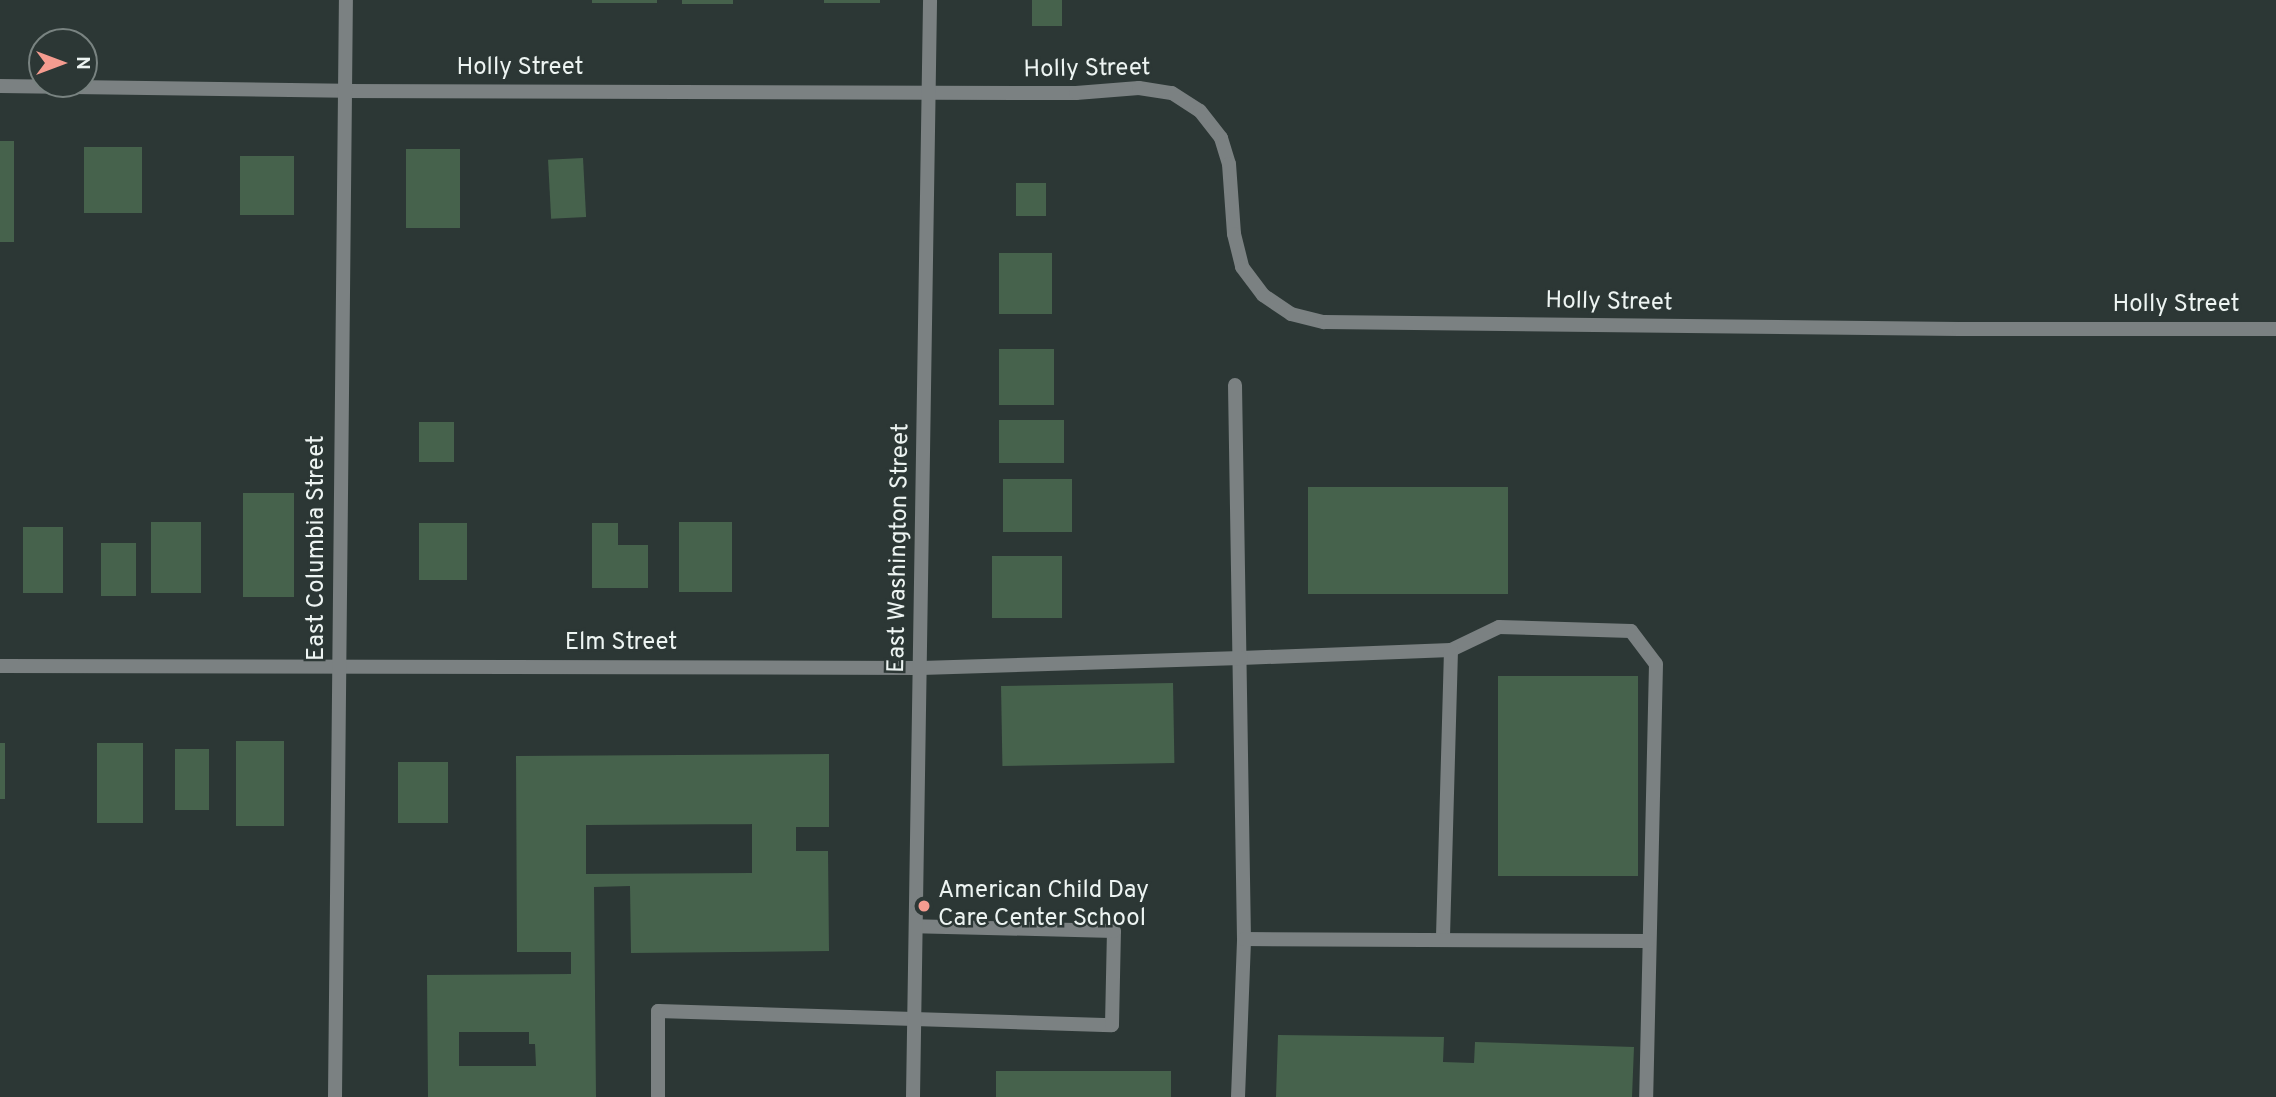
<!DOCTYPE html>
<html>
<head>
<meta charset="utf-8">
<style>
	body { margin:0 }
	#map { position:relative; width:2276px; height:1097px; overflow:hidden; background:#2c3735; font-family:Overpass,sans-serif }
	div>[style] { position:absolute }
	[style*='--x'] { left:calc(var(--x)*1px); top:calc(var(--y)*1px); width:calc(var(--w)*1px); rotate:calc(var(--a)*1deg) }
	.building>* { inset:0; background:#46624c; transform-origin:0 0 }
	.lane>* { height:14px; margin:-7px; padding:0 7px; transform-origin:7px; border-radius:7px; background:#7b8182 }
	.street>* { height:14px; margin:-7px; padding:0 7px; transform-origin:7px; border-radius:7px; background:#7b8182 }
	.dots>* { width:19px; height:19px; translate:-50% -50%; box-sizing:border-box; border:4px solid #2c3735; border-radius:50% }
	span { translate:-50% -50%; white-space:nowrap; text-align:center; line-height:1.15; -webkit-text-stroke:5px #2c3735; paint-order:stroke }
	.street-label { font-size:24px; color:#edf4f2 }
	.poi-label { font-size:24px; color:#edf4f2 }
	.left { translate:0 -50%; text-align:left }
	.north { position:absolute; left:28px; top:28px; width:70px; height:70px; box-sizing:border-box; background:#2c3735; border:2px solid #798381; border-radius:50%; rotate:90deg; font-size:19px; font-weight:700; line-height:28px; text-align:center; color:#edf4f2 }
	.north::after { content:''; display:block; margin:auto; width:24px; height:32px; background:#f59c90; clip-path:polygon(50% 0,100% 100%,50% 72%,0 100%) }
</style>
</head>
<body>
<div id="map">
	<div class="building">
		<i style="left:592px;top:0;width:65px;height:3px"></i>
		<i style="left:682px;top:0;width:51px;height:4px"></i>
		<i style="left:824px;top:0;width:56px;height:3px"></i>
		<i style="left:1032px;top:0;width:30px;height:26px"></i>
		<i style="left:0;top:141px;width:14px;height:101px"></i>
		<i style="left:84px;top:147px;width:58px;height:66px"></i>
		<i style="left:406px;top:149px;width:54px;height:79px"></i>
		<i style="left:240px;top:156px;width:54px;height:59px"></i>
		<i style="left:583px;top:158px;width:59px;height:35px;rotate:87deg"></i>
		<i style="left:1016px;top:183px;width:30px;height:33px"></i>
		<i style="left:999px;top:253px;width:53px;height:61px"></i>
		<i style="left:999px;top:349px;width:55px;height:56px"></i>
		<i style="left:999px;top:420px;width:65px;height:43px"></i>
		<i style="left:419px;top:422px;width:35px;height:40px"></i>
		<i style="left:1003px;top:479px;width:69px;height:53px"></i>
		<i style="left:1308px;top:487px;width:200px;height:107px"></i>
		<i style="left:243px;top:493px;width:51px;height:104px"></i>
		<i style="left:151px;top:522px;width:50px;height:71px"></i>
		<i style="left:679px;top:522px;width:53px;height:70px"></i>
		<i style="left:419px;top:523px;width:48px;height:57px"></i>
		<i style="clip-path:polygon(592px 523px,618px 523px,618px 545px,648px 545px,648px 588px,592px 588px)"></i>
		<i style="left:23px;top:527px;width:40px;height:66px"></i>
		<i style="left:101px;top:543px;width:35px;height:53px"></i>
		<i style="left:992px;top:556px;width:70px;height:62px"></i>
		<i style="left:1498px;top:676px;width:140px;height:200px"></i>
		<i style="left:1173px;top:683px;width:80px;height:172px;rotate:89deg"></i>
		<i style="left:236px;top:741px;width:48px;height:85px"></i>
		<i style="left:0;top:743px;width:5px;height:56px"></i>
		<i style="left:97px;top:743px;width:46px;height:80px"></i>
		<i style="left:175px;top:749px;width:34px;height:61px"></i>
		<i style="clip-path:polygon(evenodd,829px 754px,829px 827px,796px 827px,796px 851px,828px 851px,829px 951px,631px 953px,630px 886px,594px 887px,596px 1097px,428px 1097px,427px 975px,571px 974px,571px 952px,517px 952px,516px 756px,829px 754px,752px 824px,752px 873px,586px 874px,586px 825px,752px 824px,829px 754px,459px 1032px,529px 1032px,529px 1044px,535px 1044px,536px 1066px,459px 1066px,459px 1032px)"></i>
		<i style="left:398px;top:762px;width:50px;height:61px"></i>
		<i style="clip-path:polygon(1278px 1035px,1444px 1037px,1443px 1062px,1474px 1063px,1475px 1042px,1634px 1047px,1632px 1097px,1276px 1097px)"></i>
		<i style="left:1171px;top:1071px;width:26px;height:175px;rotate:90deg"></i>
	</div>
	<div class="lane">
		<i style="--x:1235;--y:385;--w:554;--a:89.07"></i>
		<i style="--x:1451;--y:650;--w:53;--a:-25.6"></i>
		<i style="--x:1499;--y:627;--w:132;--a:1.7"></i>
		<i style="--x:1631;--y:631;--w:41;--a:52.9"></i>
		<i style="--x:1656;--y:664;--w:433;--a:91.3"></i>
		<i style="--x:1241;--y:658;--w:210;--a:-2.2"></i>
		<i style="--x:1451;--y:650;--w:289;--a:91.6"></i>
		<i style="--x:658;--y:1097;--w:86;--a:-90"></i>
		<i style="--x:658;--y:1011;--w:454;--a:1.8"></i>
		<i style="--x:1112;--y:1025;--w:94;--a:-88.8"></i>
		<i style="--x:1114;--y:931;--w:198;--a:-178.6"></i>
		<i style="--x:1238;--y:1097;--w:158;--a:-87.8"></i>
		<i style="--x:1244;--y:939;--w:404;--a:0.3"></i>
	</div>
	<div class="street">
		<i style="--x:0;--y:86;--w:344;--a:0.8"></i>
		<i style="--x:344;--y:91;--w:732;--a:0.16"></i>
		<i style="--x:1076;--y:93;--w:63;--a:-4.5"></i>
		<i style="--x:1139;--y:88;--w:33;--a:9"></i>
		<i style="--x:1172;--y:93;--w:33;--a:33"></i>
		<i style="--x:1200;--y:111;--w:34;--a:52"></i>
		<i style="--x:1221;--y:138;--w:27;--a:73"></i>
		<i style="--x:1229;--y:164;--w:70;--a:85.9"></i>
		<i style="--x:1234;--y:234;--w:34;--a:76"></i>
		<i style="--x:1242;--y:267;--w:35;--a:53"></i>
		<i style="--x:1263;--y:295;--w:34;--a:34"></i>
		<i style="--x:1291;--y:314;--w:34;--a:14"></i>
		<i style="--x:1324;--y:322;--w:635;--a:0.63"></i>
		<i style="--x:1959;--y:329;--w:317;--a:0"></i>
		<i style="--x:0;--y:666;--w:921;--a:0.12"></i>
		<i style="--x:921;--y:668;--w:320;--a:-1.8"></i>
		<i style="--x:335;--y:1097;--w:1097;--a:-89.43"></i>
		<i style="--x:913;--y:1097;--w:1097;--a:-89.11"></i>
	</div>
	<div class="dots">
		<i style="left:924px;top:906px;background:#f59c90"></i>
	</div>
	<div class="street-label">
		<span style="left:520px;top:69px">Holly Street</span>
		<span style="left:1087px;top:70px;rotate:-1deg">Holly Street</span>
		<span style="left:1609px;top:303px;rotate:1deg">Holly Street</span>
		<span style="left:2176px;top:306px">Holly Street</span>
		<span style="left:318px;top:548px;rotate:-90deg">East Columbia Street</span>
		<span style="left:900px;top:548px;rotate:-89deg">East Washington Street</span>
		<span style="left:621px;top:644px">Elm Street</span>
	</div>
	<div class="poi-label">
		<span class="left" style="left:938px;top:906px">American Child Day<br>Care Center School</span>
	</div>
	<div class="north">N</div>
</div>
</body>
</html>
